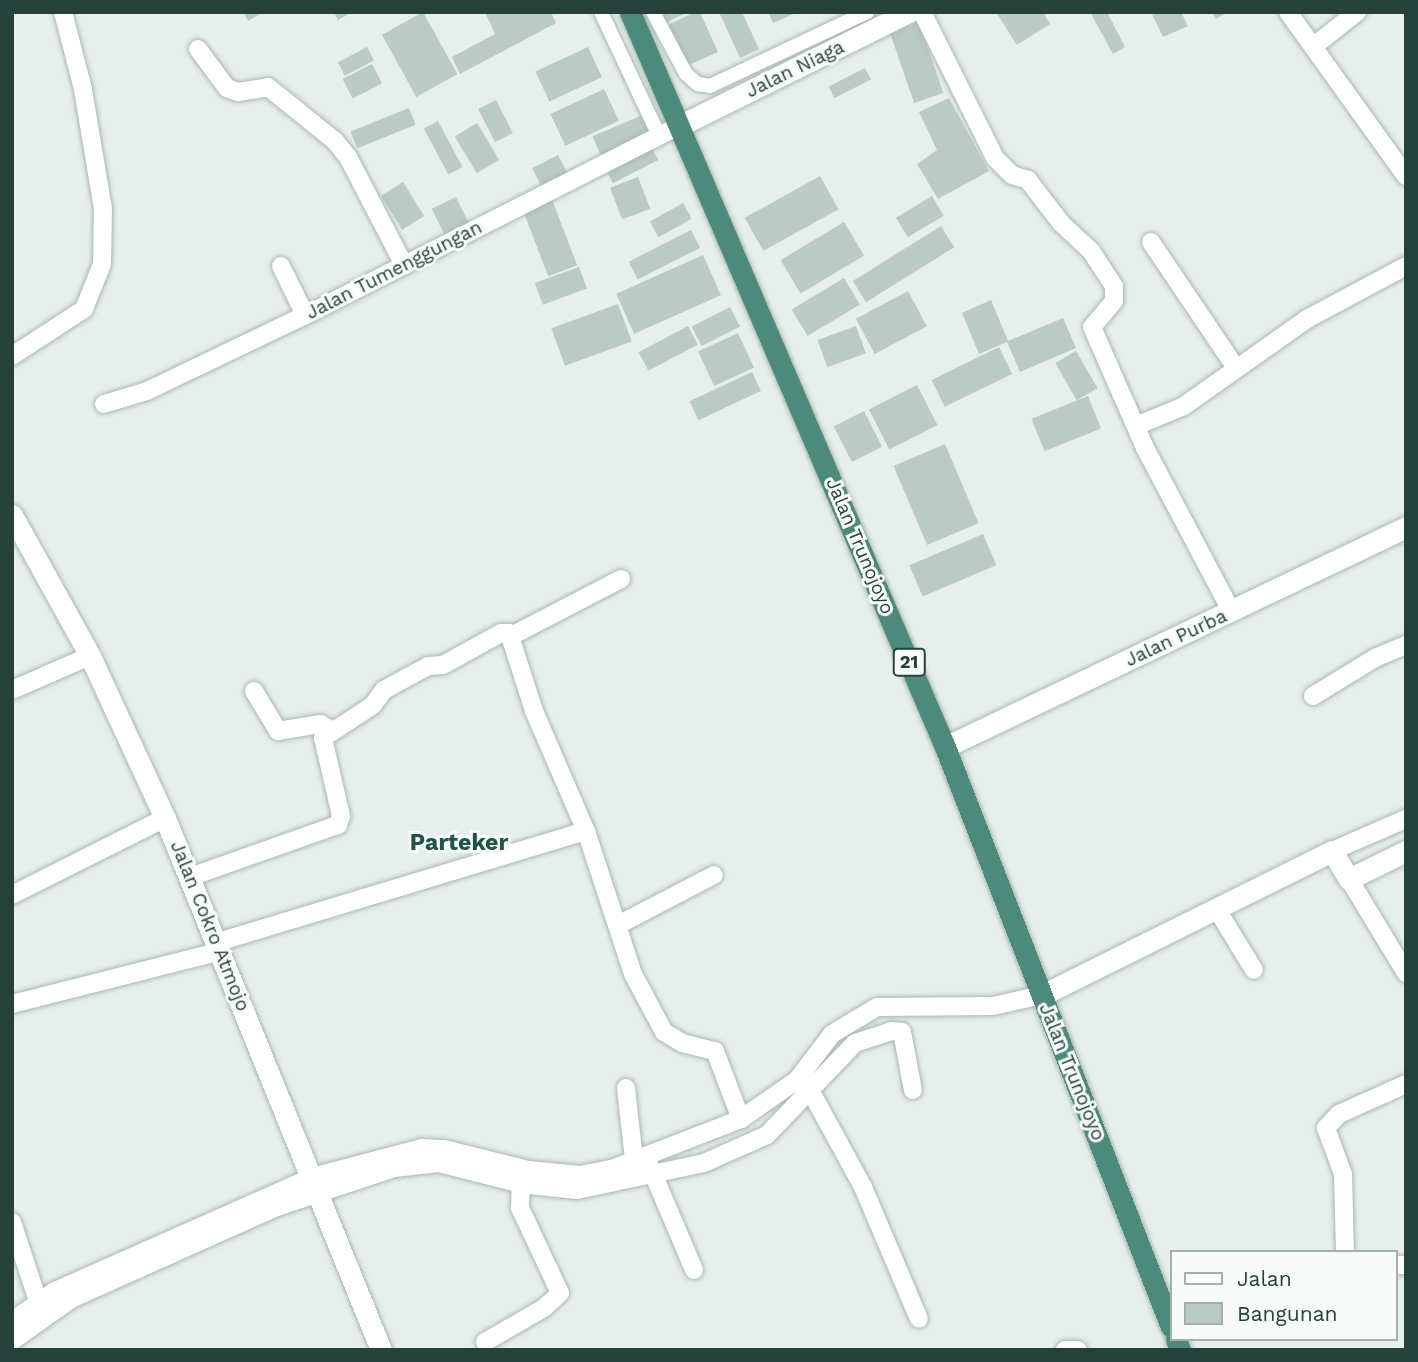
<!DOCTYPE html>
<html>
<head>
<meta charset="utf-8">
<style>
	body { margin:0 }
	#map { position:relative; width:1418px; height:1362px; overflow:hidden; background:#e6efeb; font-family:"Work Sans",sans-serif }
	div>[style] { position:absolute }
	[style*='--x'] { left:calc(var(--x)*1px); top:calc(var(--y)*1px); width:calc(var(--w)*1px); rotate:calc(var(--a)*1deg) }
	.building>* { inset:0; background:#bbcac4; transform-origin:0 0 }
	.roads { filter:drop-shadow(0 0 2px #a8b8b2) drop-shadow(0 0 2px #a8b8b2) }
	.pedestrian>* { height:14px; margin:-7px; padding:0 7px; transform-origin:7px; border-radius:7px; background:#fff }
	.minor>* { height:18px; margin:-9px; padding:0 9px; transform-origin:9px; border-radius:9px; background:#fff }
	.tertiary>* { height:21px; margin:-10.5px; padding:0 10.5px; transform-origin:10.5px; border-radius:10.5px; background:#fff }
	.secondary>* { height:21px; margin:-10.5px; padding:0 10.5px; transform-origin:10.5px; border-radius:10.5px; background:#fff }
	.trunk>* { height:21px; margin:-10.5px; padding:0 10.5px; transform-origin:10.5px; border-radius:10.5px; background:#4c8a7c }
	span { translate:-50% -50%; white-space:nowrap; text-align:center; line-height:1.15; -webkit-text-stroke:6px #f7fbf9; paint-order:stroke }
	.shield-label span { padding:2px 5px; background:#f7fbf9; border:2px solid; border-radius:5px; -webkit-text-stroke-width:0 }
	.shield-label { font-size:18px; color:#24423a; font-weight:700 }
	.street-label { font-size:19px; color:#24423a }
	.quarter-label { font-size:23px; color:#1f5548; font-weight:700 }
	.frame { position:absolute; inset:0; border:14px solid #24423a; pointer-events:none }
	.legend { position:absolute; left:1170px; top:1250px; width:228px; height:91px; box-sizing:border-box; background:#f7fbf9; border:2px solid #a3b1ad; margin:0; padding:9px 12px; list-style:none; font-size:21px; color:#24423a }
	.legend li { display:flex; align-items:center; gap:14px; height:35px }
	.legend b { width:35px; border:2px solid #a3b1ad }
</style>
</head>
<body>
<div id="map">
	<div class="building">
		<i style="clip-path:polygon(243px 12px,263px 12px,248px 21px)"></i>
		<i style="clip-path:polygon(334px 12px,352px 12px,338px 20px)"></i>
		<i style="left:423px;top:12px;width:71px;height:47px;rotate:61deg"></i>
		<i style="clip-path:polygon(485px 12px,551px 12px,556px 23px,460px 74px,452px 57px,495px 34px)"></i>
		<i style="clip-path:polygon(657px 12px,688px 12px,663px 24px)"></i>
		<i style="clip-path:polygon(695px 12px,700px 12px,718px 52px,684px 67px,666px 26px)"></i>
		<i style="clip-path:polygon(719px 12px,742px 12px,759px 49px,740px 58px)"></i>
		<i style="clip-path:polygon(768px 12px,798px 12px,773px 23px)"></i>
		<i style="clip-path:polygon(996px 12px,1043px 12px,1050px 24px,1017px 45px)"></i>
		<i style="clip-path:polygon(1090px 12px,1107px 12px,1125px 47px,1113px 54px)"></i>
		<i style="clip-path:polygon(1151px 12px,1181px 12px,1188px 26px,1163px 37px)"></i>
		<i style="clip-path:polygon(1212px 12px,1228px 12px,1216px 19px)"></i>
		<i style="left:919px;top:22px;width:75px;height:31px;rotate:71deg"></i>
		<i style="left:367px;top:47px;width:15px;height:33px;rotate:62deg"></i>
		<i style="left:588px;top:47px;width:33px;height:58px;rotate:65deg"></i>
		<i style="left:372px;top:64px;width:22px;height:33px;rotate:63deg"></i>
		<i style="left:865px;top:68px;width:13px;height:41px;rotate:63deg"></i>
		<i style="left:604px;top:89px;width:35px;height:59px;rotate:65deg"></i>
		<i style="clip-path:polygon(949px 98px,989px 171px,938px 199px,917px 164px,937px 150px,919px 112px)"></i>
		<i style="left:496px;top:100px;width:37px;height:20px;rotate:63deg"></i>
		<i style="left:409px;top:108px;width:18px;height:63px;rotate:68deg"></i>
		<i style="left:645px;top:114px;width:21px;height:57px;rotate:67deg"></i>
		<i style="left:438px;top:121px;width:52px;height:16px;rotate:62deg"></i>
		<i style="left:477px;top:123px;width:43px;height:26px;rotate:59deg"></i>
		<i style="left:650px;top:144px;width:18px;height:51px;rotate:63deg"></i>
		<i style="left:558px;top:155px;width:22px;height:29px;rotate:63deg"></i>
		<i style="left:820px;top:176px;width:38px;height:86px;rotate:61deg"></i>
		<i style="left:638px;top:177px;width:34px;height:30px;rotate:69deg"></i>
		<i style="left:403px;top:182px;width:40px;height:26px;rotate:58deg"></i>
		<i style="left:932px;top:196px;width:23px;height:42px;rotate:59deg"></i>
		<i style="left:456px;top:197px;width:30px;height:27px;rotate:64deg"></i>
		<i style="left:551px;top:197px;width:73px;height:31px;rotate:69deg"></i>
		<i style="left:683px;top:203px;width:18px;height:38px;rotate:61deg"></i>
		<i style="left:844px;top:222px;width:39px;height:74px;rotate:59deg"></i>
		<i style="left:941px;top:226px;width:25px;height:104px;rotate:58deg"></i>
		<i style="left:691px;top:230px;width:20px;height:70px;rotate:63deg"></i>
		<i style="left:703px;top:255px;width:44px;height:95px;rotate:66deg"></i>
		<i style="left:579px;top:267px;width:23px;height:47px;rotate:70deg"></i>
		<i style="left:844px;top:278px;width:31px;height:61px;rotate:59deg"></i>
		<i style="left:908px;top:291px;width:40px;height:59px;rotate:62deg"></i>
		<i style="clip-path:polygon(991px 300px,1008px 341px,1063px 318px,1076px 348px,1020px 372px,1007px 342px,979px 354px,962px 313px)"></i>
		<i style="left:618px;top:304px;width:40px;height:71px;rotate:70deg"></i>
		<i style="left:730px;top:307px;width:22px;height:43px;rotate:63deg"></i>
		<i style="left:688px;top:326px;width:21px;height:56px;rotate:62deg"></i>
		<i style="left:856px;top:326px;width:29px;height:41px;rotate:70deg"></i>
		<i style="left:738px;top:333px;width:38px;height:44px;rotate:65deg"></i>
		<i style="left:999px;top:347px;width:30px;height:75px;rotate:64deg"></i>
		<i style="left:1076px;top:351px;width:43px;height:24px;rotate:60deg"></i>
		<i style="left:752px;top:372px;width:21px;height:69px;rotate:65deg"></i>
		<i style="left:917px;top:385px;width:45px;height:54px;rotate:63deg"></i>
		<i style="left:1088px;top:396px;width:35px;height:61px;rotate:68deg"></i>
		<i style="left:864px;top:411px;width:40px;height:34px;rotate:63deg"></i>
		<i style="left:945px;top:444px;width:86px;height:56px;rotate:67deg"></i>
		<i style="left:983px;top:534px;width:34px;height:80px;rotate:67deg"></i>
	</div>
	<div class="roads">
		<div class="pedestrian">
			<i style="--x:601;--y:12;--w:137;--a:64.9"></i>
			<i style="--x:653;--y:12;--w:70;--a:62"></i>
			<i style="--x:686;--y:74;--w:16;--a:40"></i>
			<i style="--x:698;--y:84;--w:12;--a:9"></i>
			<i style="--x:710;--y:86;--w:174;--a:-25.2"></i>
		</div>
		<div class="minor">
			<i style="--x:922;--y:12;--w:163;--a:63.4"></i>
			<i style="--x:995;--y:158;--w:24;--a:45"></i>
			<i style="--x:1012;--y:175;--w:17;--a:17"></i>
			<i style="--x:1028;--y:180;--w:54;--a:52.5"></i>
			<i style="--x:1061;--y:223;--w:41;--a:43"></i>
			<i style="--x:1091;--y:251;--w:42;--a:56.7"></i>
			<i style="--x:1114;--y:286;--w:15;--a:90"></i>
			<i style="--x:1114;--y:301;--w:34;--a:130"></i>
			<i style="--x:1092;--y:327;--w:132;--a:66.3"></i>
			<i style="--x:1145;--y:448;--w:186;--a:62.1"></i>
			<i style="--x:1288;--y:12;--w:202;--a:54.3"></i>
			<i style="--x:1314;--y:46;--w:55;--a:-38.3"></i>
			<i style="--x:198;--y:49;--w:49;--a:53.4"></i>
			<i style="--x:227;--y:88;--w:12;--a:20"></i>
			<i style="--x:238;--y:92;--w:30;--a:-9"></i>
			<i style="--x:268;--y:87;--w:86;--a:38.9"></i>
			<i style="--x:335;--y:141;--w:21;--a:51"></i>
			<i style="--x:348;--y:157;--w:122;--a:62.6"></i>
			<i style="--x:1151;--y:242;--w:152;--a:56"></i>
			<i style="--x:281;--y:266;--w:55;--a:63.9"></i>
			<i style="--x:12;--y:356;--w:86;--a:-33.1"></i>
			<i style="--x:84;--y:309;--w:48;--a:-68.2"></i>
			<i style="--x:102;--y:264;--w:55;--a:-89"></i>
			<i style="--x:103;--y:209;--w:122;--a:-99.5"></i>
			<i style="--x:83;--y:89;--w:80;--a:-104.6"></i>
			<i style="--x:104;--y:404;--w:45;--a:-16.8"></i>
			<i style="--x:147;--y:391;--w:190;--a:-25.6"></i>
			<i style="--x:318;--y:309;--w:407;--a:-26.9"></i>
			<i style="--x:1136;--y:426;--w:52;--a:-22.6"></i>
			<i style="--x:1184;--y:406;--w:151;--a:-35.3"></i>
			<i style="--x:1307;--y:319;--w:112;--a:-28.2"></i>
			<i style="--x:511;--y:636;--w:124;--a:-27.4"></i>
			<i style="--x:12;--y:690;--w:85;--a:-23.6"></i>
			<i style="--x:254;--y:691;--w:47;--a:59"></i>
			<i style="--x:278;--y:731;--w:43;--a:-9.5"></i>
			<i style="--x:320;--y:724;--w:15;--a:28"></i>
			<i style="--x:1313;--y:696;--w:73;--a:-31.5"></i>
			<i style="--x:1375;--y:658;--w:34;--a:-23"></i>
			<i style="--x:1332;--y:851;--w:81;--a:-23.4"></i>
			<i style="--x:190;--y:877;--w:157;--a:-19.4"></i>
			<i style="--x:338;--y:825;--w:9;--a:-72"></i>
			<i style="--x:341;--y:816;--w:80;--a:-103"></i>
			<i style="--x:323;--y:738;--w:60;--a:-33.4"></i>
			<i style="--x:373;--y:705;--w:19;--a:-54"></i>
			<i style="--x:384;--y:690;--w:50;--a:-28.6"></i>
			<i style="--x:428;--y:666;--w:15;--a:-4"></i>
			<i style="--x:443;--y:665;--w:66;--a:-28.9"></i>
			<i style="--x:501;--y:633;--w:8;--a:0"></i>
			<i style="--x:509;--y:633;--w:82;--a:72.2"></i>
			<i style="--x:534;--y:711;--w:131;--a:66.6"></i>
			<i style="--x:586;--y:831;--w:151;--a:71.8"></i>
			<i style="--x:633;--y:974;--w:66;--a:61.9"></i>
			<i style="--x:664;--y:1032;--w:21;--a:31"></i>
			<i style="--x:682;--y:1043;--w:34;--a:14"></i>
			<i style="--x:715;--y:1051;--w:73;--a:69.1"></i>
			<i style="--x:1349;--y:879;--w:110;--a:58.8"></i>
			<i style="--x:12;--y:895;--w:171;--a:-26.7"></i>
			<i style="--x:1218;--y:911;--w:69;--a:58.6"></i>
			<i style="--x:618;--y:925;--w:108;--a:-27.5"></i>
			<i style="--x:218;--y:942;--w:384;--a:-16.8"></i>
			<i style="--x:12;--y:1004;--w:216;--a:-14.2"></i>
			<i style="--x:626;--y:1088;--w:71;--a:83.6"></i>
			<i style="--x:811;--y:1092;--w:108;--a:61.3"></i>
			<i style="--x:863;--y:1187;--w:143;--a:67"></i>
			<i style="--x:649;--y:1164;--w:115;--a:67"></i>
			<i style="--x:12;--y:1222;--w:83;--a:71.8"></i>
			<i style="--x:1345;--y:1252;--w:78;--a:-91.5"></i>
			<i style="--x:1343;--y:1174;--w:49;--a:-110.3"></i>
			<i style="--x:1326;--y:1128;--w:19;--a:-47"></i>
			<i style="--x:1339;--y:1114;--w:73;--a:-24.1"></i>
			<i style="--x:1395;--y:1265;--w:11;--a:0"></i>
			<i style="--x:12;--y:1321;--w:52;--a:-34.9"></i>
			<i style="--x:55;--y:1291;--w:281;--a:-23.9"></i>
			<i style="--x:312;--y:1177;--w:114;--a:-14.8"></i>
			<i style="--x:422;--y:1148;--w:22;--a:3"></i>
			<i style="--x:444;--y:1149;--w:88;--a:13.9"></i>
			<i style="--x:529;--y:1170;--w:51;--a:5.6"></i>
			<i style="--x:580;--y:1175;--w:33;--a:-11"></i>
			<i style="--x:612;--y:1169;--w:138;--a:-21.2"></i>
			<i style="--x:741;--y:1119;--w:68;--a:-34.9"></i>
			<i style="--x:797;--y:1080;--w:58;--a:-52.7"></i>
			<i style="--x:832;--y:1034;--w:52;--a:-31"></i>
			<i style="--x:877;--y:1007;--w:116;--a:-0.5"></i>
			<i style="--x:993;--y:1006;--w:50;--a:-12.7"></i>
			<i style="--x:12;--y:1341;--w:72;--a:-35.4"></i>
			<i style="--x:71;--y:1299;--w:226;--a:-24.1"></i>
			<i style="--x:277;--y:1207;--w:123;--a:-18.4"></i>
			<i style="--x:394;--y:1168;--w:45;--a:-6.3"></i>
			<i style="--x:439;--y:1163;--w:85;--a:14.4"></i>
			<i style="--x:521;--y:1184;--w:56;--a:6.1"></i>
			<i style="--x:577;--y:1190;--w:130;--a:-12"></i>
			<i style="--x:704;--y:1163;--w:69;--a:-24"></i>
			<i style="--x:767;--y:1135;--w:127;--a:-46.3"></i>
			<i style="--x:855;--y:1043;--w:38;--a:-18"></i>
			<i style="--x:891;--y:1031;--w:11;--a:5"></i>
			<i style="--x:902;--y:1032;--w:59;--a:79.3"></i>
			<i style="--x:485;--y:1342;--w:68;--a:-30"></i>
			<i style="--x:544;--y:1308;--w:22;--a:-43"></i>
			<i style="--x:560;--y:1293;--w:94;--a:-115.2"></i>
			<i style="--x:520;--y:1208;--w:24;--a:-88"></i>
			<i style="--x:1065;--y:1350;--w:13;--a:0"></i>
		</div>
		<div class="tertiary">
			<i style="--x:681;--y:125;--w:254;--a:-26.4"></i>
			<i style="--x:12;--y:515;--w:161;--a:61"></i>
			<i style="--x:90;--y:656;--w:179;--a:65.2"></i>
			<i style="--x:165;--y:818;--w:574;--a:67.9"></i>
			<i style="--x:1042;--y:995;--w:324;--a:-26.4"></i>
			<i style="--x:1332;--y:851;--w:33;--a:59"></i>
			<i style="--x:1349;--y:879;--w:64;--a:-26.2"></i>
		</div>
		<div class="secondary">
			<i style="--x:945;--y:747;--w:511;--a:-25.51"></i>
		</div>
		<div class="trunk">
			<i style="--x:630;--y:12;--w:800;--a:66.8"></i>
			<i style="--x:945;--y:747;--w:622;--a:68.71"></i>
			<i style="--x:1176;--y:1339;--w:12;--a:70"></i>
		</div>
	</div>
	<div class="shield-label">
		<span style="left:909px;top:662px">21</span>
	</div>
	<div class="street-label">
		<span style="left:795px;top:69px;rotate:-26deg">Jalan Niaga</span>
		<span style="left:394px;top:270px;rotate:-27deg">Jalan Tumenggungan</span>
		<span style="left:860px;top:546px;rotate:67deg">Jalan Trunojoyo</span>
		<span style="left:1176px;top:638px;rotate:-25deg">Jalan Purba</span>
		<span style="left:210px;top:926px;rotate:68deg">Jalan Cokro Atmojo</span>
		<span style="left:1072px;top:1072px;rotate:68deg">Jalan Trunojoyo</span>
	</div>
	<div class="quarter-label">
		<span style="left:459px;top:843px">Parteker</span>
	</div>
	<div class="frame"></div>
	<ul class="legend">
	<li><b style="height:9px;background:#fff"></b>Jalan</li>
	<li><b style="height:19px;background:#bbcac4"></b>Bangunan</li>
	</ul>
</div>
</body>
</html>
